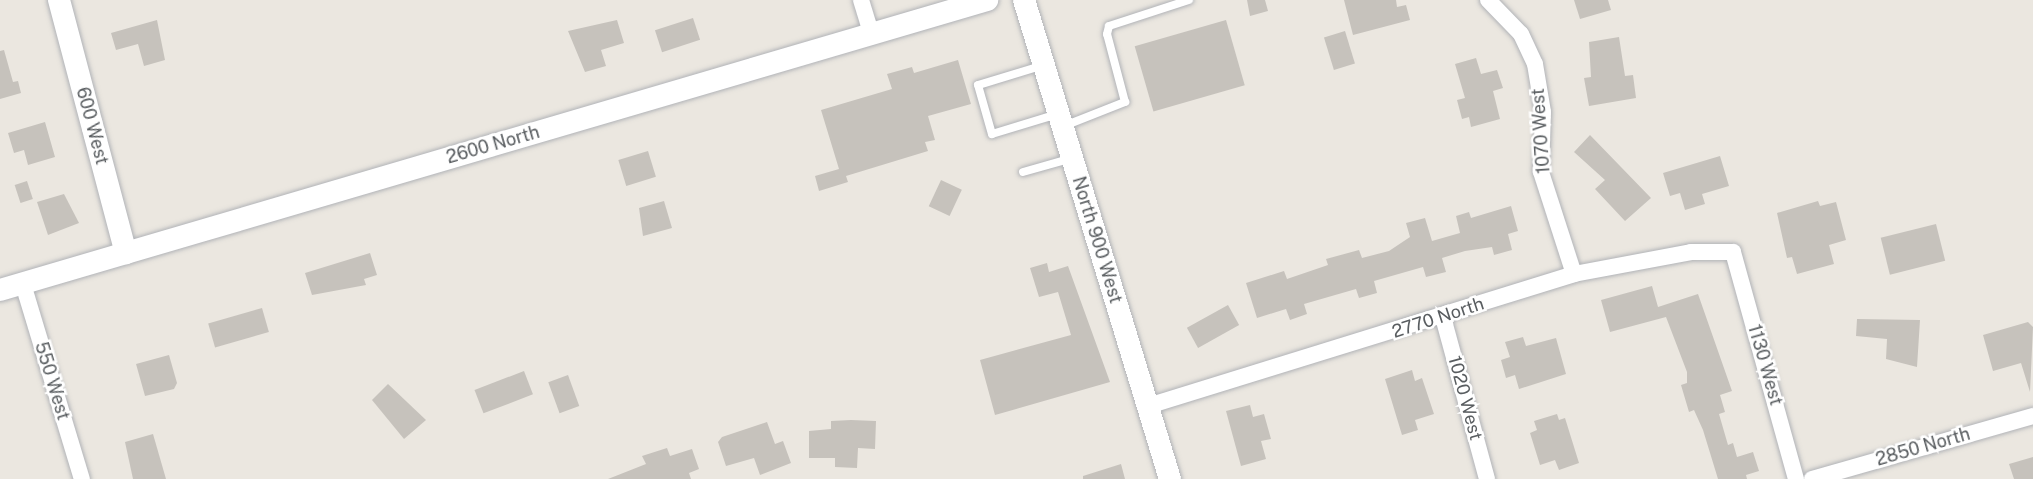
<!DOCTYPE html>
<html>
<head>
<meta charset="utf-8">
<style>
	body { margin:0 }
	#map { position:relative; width:2033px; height:479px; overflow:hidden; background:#ebe7e0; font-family:"Public Sans",sans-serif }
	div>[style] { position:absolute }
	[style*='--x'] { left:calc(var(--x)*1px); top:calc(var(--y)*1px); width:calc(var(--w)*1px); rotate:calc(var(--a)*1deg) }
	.building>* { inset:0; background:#c6c2bc; transform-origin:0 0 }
	.roads { filter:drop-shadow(0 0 2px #b1b3b7) drop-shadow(0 0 2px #b1b3b7) }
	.lane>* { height:8px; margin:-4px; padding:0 4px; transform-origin:4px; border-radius:4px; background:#fff }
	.street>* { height:16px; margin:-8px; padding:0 8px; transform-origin:8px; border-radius:8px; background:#fff }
	.secondary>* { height:22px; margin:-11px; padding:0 11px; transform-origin:11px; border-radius:11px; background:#fff }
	span { translate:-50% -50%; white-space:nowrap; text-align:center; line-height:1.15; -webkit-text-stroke:5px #fff; paint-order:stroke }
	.street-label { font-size:18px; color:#595d60 }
</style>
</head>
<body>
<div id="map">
	<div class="building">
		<i style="clip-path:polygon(1247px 0,1265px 0,1268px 11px,1250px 16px)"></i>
		<i style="clip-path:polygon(1344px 0,1396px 0,1397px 7px,1406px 5px,1410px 20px,1353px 35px)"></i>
		<i style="clip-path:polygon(1574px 0,1608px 0,1611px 10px,1580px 19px)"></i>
		<i style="left:693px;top:18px;width:23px;height:40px;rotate:72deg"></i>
		<i style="clip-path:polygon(157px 20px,165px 60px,144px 66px,138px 44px,116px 50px,111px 33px)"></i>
		<i style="clip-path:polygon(617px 20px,624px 43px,601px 50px,606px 66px,585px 72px,568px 31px)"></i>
		<i style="left:1226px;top:20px;width:68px;height:95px;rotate:74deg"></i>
		<i style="left:1345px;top:31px;width:34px;height:22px;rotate:73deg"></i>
		<i style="clip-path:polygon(1619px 37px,1625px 76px,1633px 75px,1636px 98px,1589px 106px,1584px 78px,1591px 77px,1589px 42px)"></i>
		<i style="clip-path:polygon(4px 50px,13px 82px,18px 81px,21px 93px,0 99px,0 51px)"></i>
		<i style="clip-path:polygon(1476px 58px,1481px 74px,1497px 70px,1503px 88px,1493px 91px,1500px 119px,1471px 127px,1469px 117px,1462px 119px,1457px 100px,1465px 98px,1455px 64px)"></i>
		<i style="clip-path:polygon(958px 60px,971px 104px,928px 116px,935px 140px,925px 142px,928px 151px,846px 176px,848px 182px,819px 191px,815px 176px,839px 169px,821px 110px,892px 89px,887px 74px,912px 67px,914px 73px)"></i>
		<i style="clip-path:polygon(45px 122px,55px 157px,28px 165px,24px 150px,14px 153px,8px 133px)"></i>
		<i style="clip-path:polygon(1590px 135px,1651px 198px,1625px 221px,1595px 189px,1605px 180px,1574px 152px)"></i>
		<i style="left:648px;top:151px;width:27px;height:31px;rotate:73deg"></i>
		<i style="clip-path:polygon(1720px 156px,1729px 186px,1702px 194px,1705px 204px,1685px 210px,1680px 193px,1670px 196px,1663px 173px)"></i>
		<i style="left:941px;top:180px;width:23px;height:29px;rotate:25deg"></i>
		<i style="left:27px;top:181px;width:19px;height:13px;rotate:72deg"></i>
		<i style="clip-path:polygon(64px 194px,79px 223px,48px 235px,37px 202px)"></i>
		<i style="clip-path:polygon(664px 201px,672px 228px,643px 236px,639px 208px)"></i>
		<i style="clip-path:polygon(1818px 201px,1820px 206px,1836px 202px,1846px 240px,1829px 245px,1834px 264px,1797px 274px,1792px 257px,1787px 258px,1777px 213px)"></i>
		<i style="clip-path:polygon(1511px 206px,1518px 231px,1508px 234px,1512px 250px,1494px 255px,1492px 247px,1465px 251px,1442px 258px,1446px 272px,1426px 277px,1423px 267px,1374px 281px,1377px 293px,1359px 298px,1356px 289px,1304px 304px,1307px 314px,1290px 320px,1286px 309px,1257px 318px,1246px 283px,1284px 271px,1287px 279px,1328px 265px,1326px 259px,1359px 250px,1362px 258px,1389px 251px,1410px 237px,1406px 223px,1425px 218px,1432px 241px,1460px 233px,1456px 216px,1469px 212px,1471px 218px)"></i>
		<i style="left:1936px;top:224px;width:38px;height:57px;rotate:76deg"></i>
		<i style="clip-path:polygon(370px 253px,377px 275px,364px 279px,366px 285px,312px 295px,305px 273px)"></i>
		<i style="clip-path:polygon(1047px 263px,1049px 272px,1068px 266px,1110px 382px,995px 415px,980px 360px,1071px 335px,1058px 292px,1039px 297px,1030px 268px)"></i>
		<i style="clip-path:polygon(1652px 286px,1658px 307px,1698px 294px,1732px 391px,1720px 395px,1725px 412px,1719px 414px,1728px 445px,1733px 443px,1737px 457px,1753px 452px,1759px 471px,1746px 475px,1747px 479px,1718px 479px,1703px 430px,1694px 410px,1689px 412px,1681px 385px,1687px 383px,1687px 372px,1666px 317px,1610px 332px,1601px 300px)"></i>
		<i style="left:1228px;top:305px;width:23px;height:47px;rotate:61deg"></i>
		<i style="left:262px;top:308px;width:25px;height:56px;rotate:74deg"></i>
		<i style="clip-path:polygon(1857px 319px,1920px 320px,1917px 367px,1886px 359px,1887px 339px,1856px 336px)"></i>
		<i style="clip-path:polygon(2028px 322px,2033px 327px,2030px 392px,2021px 363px,1993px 371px,1983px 335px)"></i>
		<i style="clip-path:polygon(1523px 337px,1526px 346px,1556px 338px,1566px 374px,1519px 389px,1515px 375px,1506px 378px,1501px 360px,1510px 357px,1505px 342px)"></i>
		<i style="clip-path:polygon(169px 355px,177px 383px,174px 389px,145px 396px,136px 364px)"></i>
		<i style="clip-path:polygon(1412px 370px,1415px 381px,1422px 378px,1434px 414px,1415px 420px,1418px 430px,1402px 435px,1385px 379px)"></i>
		<i style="left:524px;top:371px;width:25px;height:53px;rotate:69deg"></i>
		<i style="left:568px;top:375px;width:33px;height:21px;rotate:70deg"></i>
		<i style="clip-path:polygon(388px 384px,426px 420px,404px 439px,372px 400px)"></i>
		<i style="clip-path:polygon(1250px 405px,1253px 417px,1264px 414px,1271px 439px,1261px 441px,1266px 459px,1241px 466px,1226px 411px)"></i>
		<i style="clip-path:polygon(1557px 414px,1559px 420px,1565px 418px,1579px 463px,1559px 470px,1555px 460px,1540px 465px,1530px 433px,1537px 430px,1534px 421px)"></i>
		<i style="clip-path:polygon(851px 420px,876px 421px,875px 449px,858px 448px,857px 468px,835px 467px,835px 458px,809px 458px,809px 431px,831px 429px,831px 421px)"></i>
		<i style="clip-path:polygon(767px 422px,775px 444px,783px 441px,791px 463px,760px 475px,754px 458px,726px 466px,718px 442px,722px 437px)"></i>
		<i style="clip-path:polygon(153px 434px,166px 479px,133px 479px,125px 442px)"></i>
		<i style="clip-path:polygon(667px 448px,670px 456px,692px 449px,699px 469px,689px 473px,691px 479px,608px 479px,646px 464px,642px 456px)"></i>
		<i style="clip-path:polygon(2033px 457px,2033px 479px,2014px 479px,2009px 464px)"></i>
		<i style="clip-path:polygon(1121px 464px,1125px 479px,1083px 479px,1083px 476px)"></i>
	</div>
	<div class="roads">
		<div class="lane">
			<i style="--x:1044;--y:65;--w:69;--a:163.1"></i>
			<i style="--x:978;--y:85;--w:51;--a:74.1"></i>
			<i style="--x:992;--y:134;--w:69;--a:-16.9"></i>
			<i style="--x:1064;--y:126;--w:66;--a:-21.5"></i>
			<i style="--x:1125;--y:102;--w:70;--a:-104.8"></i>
			<i style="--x:1107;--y:34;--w:8;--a:-76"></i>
			<i style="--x:1109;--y:26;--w:84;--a:-18"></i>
			<i style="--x:1023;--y:172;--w:51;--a:-15.9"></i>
		</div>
		<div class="street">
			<i style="--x:861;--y:0;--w:34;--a:73"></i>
			<i style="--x:1488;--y:0;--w:47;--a:45.9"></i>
			<i style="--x:1521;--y:34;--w:33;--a:65"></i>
			<i style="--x:1535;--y:64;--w:49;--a:80.5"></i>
			<i style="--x:1543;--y:112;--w:60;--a:91.9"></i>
			<i style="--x:1541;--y:172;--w:107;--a:72.1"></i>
			<i style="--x:23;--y:284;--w:204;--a:73.2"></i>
			<i style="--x:1443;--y:317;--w:168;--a:74.8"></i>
			<i style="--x:1148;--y:406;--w:446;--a:-17.2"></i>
			<i style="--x:1574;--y:274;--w:119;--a:-10.6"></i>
			<i style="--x:1691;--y:252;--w:42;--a:0"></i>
			<i style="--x:1733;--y:252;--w:236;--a:74.5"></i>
			<i style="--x:1812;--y:479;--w:230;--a:-15.9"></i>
		</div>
		<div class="secondary">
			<i style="--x:59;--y:0;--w:262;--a:75.2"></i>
			<i style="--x:1024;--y:0;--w:501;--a:73.05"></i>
			<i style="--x:0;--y:290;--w:1029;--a:-16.37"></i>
		</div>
	</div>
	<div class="street-label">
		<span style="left:92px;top:126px;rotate:75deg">600 West</span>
		<span style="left:1541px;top:131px;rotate:-94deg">1070 West</span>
		<span style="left:493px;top:145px;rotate:-16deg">2600 North</span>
		<span style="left:1097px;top:240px;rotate:73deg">North 900 West</span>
		<span style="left:1438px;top:318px;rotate:-18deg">2770 North</span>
		<span style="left:1765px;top:365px;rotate:74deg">1130 West</span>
		<span style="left:52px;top:381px;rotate:73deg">550 West</span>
		<span style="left:1465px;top:398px;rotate:75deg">1020 West</span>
		<span style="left:1923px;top:447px;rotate:-16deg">2850 North</span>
	</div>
</div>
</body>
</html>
